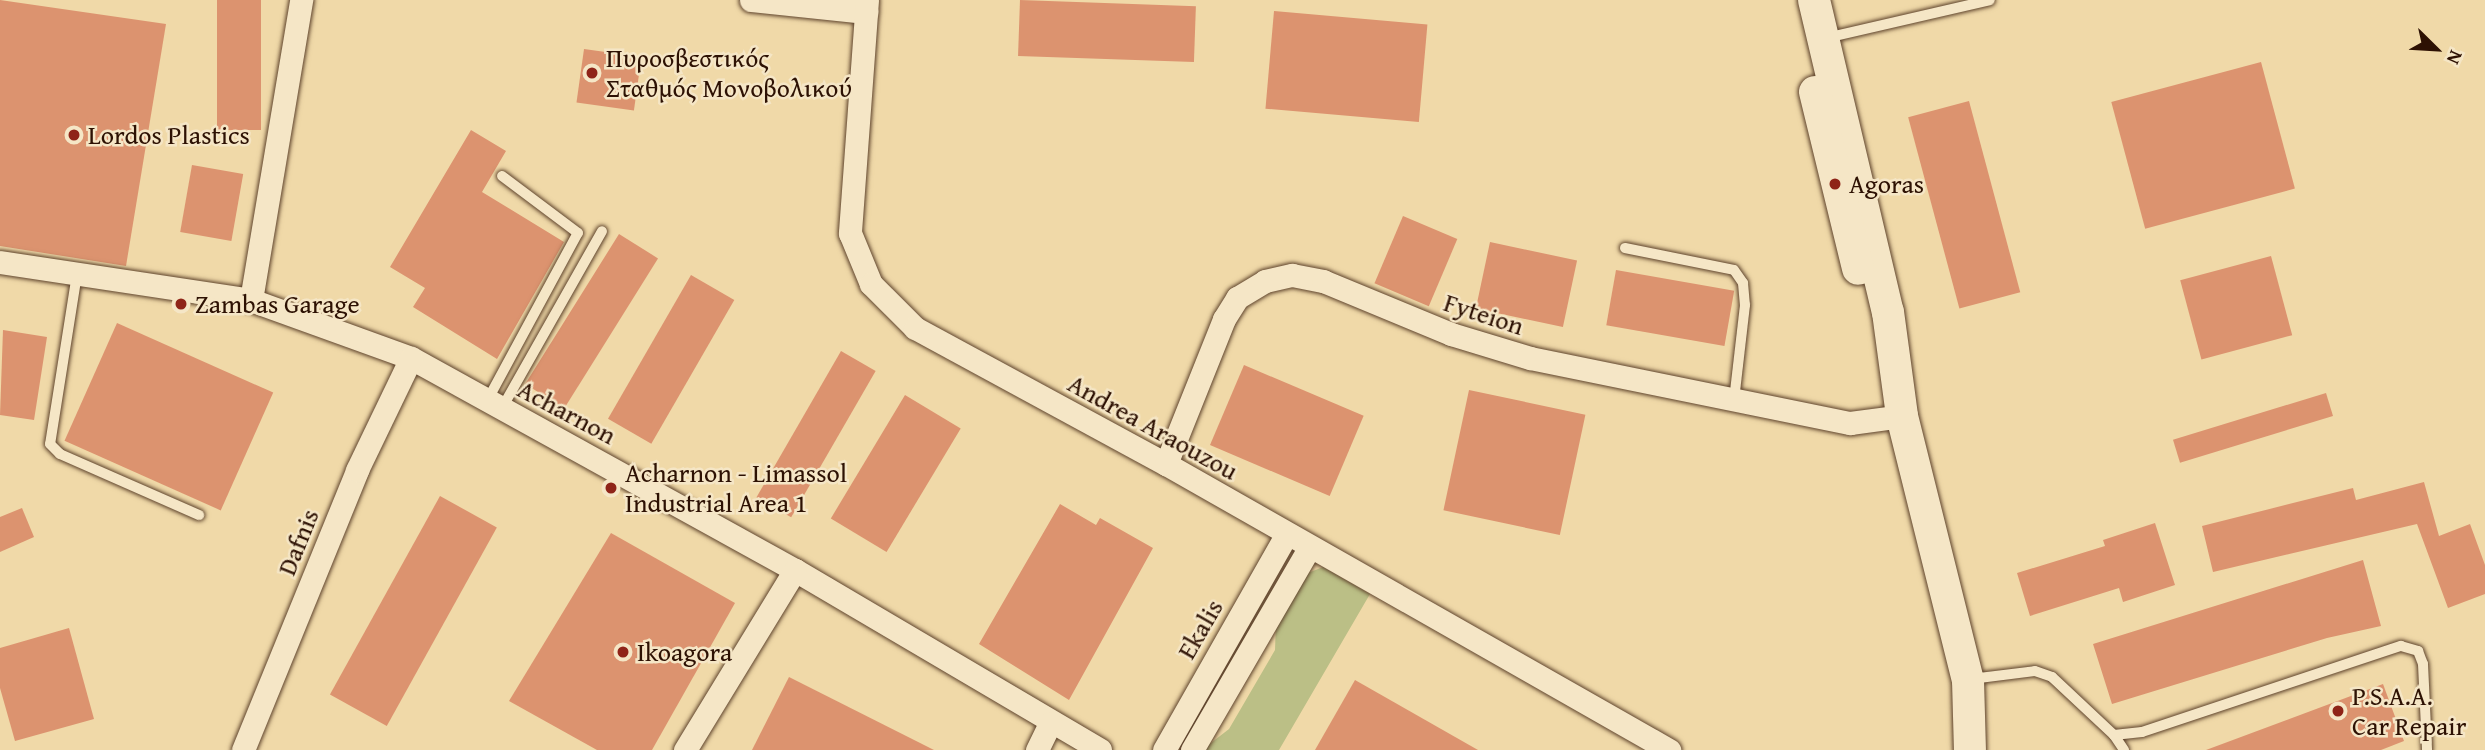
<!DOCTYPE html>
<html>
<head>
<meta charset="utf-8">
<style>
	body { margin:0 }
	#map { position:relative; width:2485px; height:750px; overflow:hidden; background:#f0d9a8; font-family:"Gentium Book Plus",serif }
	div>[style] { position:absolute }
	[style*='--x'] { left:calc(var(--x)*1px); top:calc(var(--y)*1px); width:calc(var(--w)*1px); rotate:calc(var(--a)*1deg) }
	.green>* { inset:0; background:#bbbf86 }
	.building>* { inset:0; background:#dc936f; transform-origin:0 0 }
	.roads { filter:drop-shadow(0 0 2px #5e432c) drop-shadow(0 0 2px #5e432c) }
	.service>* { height:10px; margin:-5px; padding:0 5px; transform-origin:5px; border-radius:5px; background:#f5e6c6 }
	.minor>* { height:23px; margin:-11.5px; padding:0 11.5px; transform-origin:11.5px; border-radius:11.5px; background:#f5e6c6 }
	.secondary>* { height:32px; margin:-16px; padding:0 16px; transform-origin:16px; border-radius:16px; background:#f5e6c6 }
	.dots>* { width:19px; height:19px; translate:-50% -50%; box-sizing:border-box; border:4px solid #f5e6c6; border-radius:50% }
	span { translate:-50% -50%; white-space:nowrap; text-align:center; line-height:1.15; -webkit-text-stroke:5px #f5e6c6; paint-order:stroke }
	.poi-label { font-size:26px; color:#2d1103 }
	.left { translate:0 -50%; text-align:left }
	.street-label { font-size:26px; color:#2d1103 }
	.north { position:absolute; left:2401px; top:14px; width:70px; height:70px; -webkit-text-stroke:5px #f5e6c6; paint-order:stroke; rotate:114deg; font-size:19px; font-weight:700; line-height:28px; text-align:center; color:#2d1103 }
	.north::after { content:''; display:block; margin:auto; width:24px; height:32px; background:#2d1103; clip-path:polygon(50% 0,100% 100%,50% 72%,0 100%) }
</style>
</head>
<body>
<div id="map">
	<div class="green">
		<i style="clip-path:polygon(1323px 567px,1370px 594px,1279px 750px,1202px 750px,1229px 729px,1275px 650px,1276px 622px,1303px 575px)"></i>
	</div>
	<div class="building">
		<i style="clip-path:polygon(0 0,166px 24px,126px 266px,0 246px)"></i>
		<i style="left:217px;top:0;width:44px;height:130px"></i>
		<i style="left:1020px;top:0;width:176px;height:56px;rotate:2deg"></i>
		<i style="left:1274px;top:11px;width:154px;height:98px;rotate:5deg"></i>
		<i style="left:584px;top:49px;width:58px;height:54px;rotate:8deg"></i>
		<i style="left:2261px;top:62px;width:131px;height:155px;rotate:75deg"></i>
		<i style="left:1969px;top:101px;width:198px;height:63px;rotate:75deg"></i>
		<i style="clip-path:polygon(471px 130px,506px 151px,482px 192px,564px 242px,497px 359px,413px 307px,425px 288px,390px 267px)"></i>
		<i style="left:192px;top:165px;width:52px;height:68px;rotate:10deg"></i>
		<i style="left:1403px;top:216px;width:59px;height:73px;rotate:23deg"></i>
		<i style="left:619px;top:234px;width:46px;height:177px;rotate:32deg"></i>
		<i style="left:1490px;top:242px;width:89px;height:68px;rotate:12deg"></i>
		<i style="left:2271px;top:256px;width:82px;height:94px;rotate:75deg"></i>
		<i style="left:1616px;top:270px;width:120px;height:56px;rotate:10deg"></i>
		<i style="left:691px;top:275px;width:50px;height:166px;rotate:30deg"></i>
		<i style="left:117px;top:323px;width:171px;height:129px;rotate:24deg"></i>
		<i style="clip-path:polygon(3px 330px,47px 337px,34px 420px,0 415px)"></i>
		<i style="left:841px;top:351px;width:40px;height:169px;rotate:30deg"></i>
		<i style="left:1244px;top:365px;width:130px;height:87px;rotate:23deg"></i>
		<i style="left:1469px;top:390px;width:119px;height:123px;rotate:12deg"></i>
		<i style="left:2326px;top:393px;width:24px;height:160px;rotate:73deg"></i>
		<i style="left:905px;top:395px;width:65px;height:144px;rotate:31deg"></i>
		<i style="clip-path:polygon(2424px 482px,2439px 536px,2470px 524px,2485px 565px,2485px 594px,2448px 608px,2417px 524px,2213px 572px,2202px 526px,2353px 488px,2356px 500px)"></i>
		<i style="left:440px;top:496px;width:65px;height:227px;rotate:29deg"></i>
		<i style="clip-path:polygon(1060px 504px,1096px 525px,1100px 518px,1153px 548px,1069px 700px,979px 644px)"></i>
		<i style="clip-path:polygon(22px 508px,34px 537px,0 552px,0 517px)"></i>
		<i style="clip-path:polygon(2155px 523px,2175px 585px,2123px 602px,2119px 588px,2030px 616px,2017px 573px,2105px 546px,2103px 540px)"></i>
		<i style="clip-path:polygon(611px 533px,735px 603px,652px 750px,597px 750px,509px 701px)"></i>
		<i style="clip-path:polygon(2363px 560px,2381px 626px,2327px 638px,2112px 704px,2093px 644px)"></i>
		<i style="clip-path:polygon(69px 628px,94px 719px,15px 741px,0 688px,0 648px)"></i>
		<i style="clip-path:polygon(789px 677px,934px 750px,752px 750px)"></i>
		<i style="clip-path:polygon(1355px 680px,1478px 750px,1315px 750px)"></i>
		<i style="clip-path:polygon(2383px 684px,2404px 741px,2381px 750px,2206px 750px)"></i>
	</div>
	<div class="roads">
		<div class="service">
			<i style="--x:1826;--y:38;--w:168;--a:-13"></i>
			<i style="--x:1625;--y:248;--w:111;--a:11.4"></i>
			<i style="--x:1734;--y:270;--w:16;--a:55"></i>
			<i style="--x:1743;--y:283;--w:22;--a:85"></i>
			<i style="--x:1745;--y:305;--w:96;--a:96.6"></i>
			<i style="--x:77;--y:274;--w:172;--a:99"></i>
			<i style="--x:50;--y:444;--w:14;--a:45"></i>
			<i style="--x:60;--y:454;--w:152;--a:23.7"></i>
			<i style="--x:487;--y:401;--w:191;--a:-61.6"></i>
			<i style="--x:578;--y:233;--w:95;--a:-143.1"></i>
			<i style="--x:502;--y:408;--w:203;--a:-60.5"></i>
			<i style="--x:1971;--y:679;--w:64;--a:-7.1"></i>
			<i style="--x:2035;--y:671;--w:18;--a:19"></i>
			<i style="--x:2052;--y:677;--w:85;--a:43.1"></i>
			<i style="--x:2114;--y:735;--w:28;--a:-6"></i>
			<i style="--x:2142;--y:732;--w:273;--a:-18.4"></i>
			<i style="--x:2401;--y:646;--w:18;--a:16"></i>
			<i style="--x:2418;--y:651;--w:14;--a:69"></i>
			<i style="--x:2423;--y:664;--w:86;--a:87.3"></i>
			<i style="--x:2114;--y:735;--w:18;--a:56"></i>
		</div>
		<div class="minor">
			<i style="--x:751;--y:0;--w:116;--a:6"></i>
			<i style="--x:867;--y:0;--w:234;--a:94.2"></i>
			<i style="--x:850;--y:233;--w:55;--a:67.6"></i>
			<i style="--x:871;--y:284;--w:62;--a:45"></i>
			<i style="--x:915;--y:328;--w:285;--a:28.5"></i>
			<i style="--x:1166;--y:464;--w:579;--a:29.62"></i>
			<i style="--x:0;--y:262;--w:254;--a:8.6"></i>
			<i style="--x:251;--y:300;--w:170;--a:19.9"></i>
			<i style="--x:411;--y:358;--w:439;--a:28.9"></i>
			<i style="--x:795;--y:570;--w:354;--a:30.5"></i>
			<i style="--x:251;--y:300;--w:304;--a:-80.5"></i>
			<i style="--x:1166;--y:464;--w:156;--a:-68.2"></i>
			<i style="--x:1224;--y:319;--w:25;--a:-58"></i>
			<i style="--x:1237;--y:298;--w:33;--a:-31"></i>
			<i style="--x:1265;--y:281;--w:28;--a:-13"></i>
			<i style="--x:1292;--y:275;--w:32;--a:11"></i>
			<i style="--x:1323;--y:281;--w:139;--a:22.5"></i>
			<i style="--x:1451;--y:334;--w:83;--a:16.9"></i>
			<i style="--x:1530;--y:358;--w:327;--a:11.5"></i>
			<i style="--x:1850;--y:423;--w:52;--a:-7.7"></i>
			<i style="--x:243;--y:750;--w:302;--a:-67.8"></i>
			<i style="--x:357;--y:470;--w:124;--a:-64.3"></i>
			<i style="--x:685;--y:750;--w:211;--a:-58.6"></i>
			<i style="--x:1037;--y:750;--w:30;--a:-64"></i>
			<i style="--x:1164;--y:750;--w:247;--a:-60.4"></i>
			<i style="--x:1192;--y:750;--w:233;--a:-59.9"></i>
		</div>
		<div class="secondary">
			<i style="--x:1814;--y:0;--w:321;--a:76.7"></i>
			<i style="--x:1888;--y:312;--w:105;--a:82.3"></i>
			<i style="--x:1902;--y:416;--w:272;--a:76"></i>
			<i style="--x:1968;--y:680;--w:70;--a:88.4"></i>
			<i style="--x:1815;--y:92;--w:182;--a:76.3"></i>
		</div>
	</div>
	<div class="dots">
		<i style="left:592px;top:73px;background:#8f2418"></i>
		<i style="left:74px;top:135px;background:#8f2418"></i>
		<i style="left:1835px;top:184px;background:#8f2418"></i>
		<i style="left:181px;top:304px;background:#8f2418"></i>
		<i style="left:611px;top:488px;background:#8f2418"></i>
		<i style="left:623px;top:652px;background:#8f2418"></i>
		<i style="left:2338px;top:711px;background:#8f2418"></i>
	</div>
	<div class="poi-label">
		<span class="left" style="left:606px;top:73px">Πυροσβεστικός<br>Σταθμός Μονοβολικού</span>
		<span class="left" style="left:88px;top:135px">Lordos Plastics</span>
		<span class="left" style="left:1849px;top:184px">Agoras</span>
		<span class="left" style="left:195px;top:304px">Zambas Garage</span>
		<span class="left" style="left:625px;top:488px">Acharnon - Limassol<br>Industrial Area 1</span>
		<span class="left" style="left:637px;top:652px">Ikoagora</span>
		<span class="left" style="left:2352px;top:711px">P.S.A.A.<br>Car Repair</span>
	</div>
	<div class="street-label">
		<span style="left:1484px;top:314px;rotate:18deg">Fyteion</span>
		<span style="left:567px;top:412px;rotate:28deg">Acharnon</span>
		<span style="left:1153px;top:427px;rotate:29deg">Andrea Araouzou</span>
		<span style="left:298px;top:542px;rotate:-68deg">Dafnis</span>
		<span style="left:1200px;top:629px;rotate:-60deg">Ekalis</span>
	</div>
	<div class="north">N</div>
</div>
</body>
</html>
